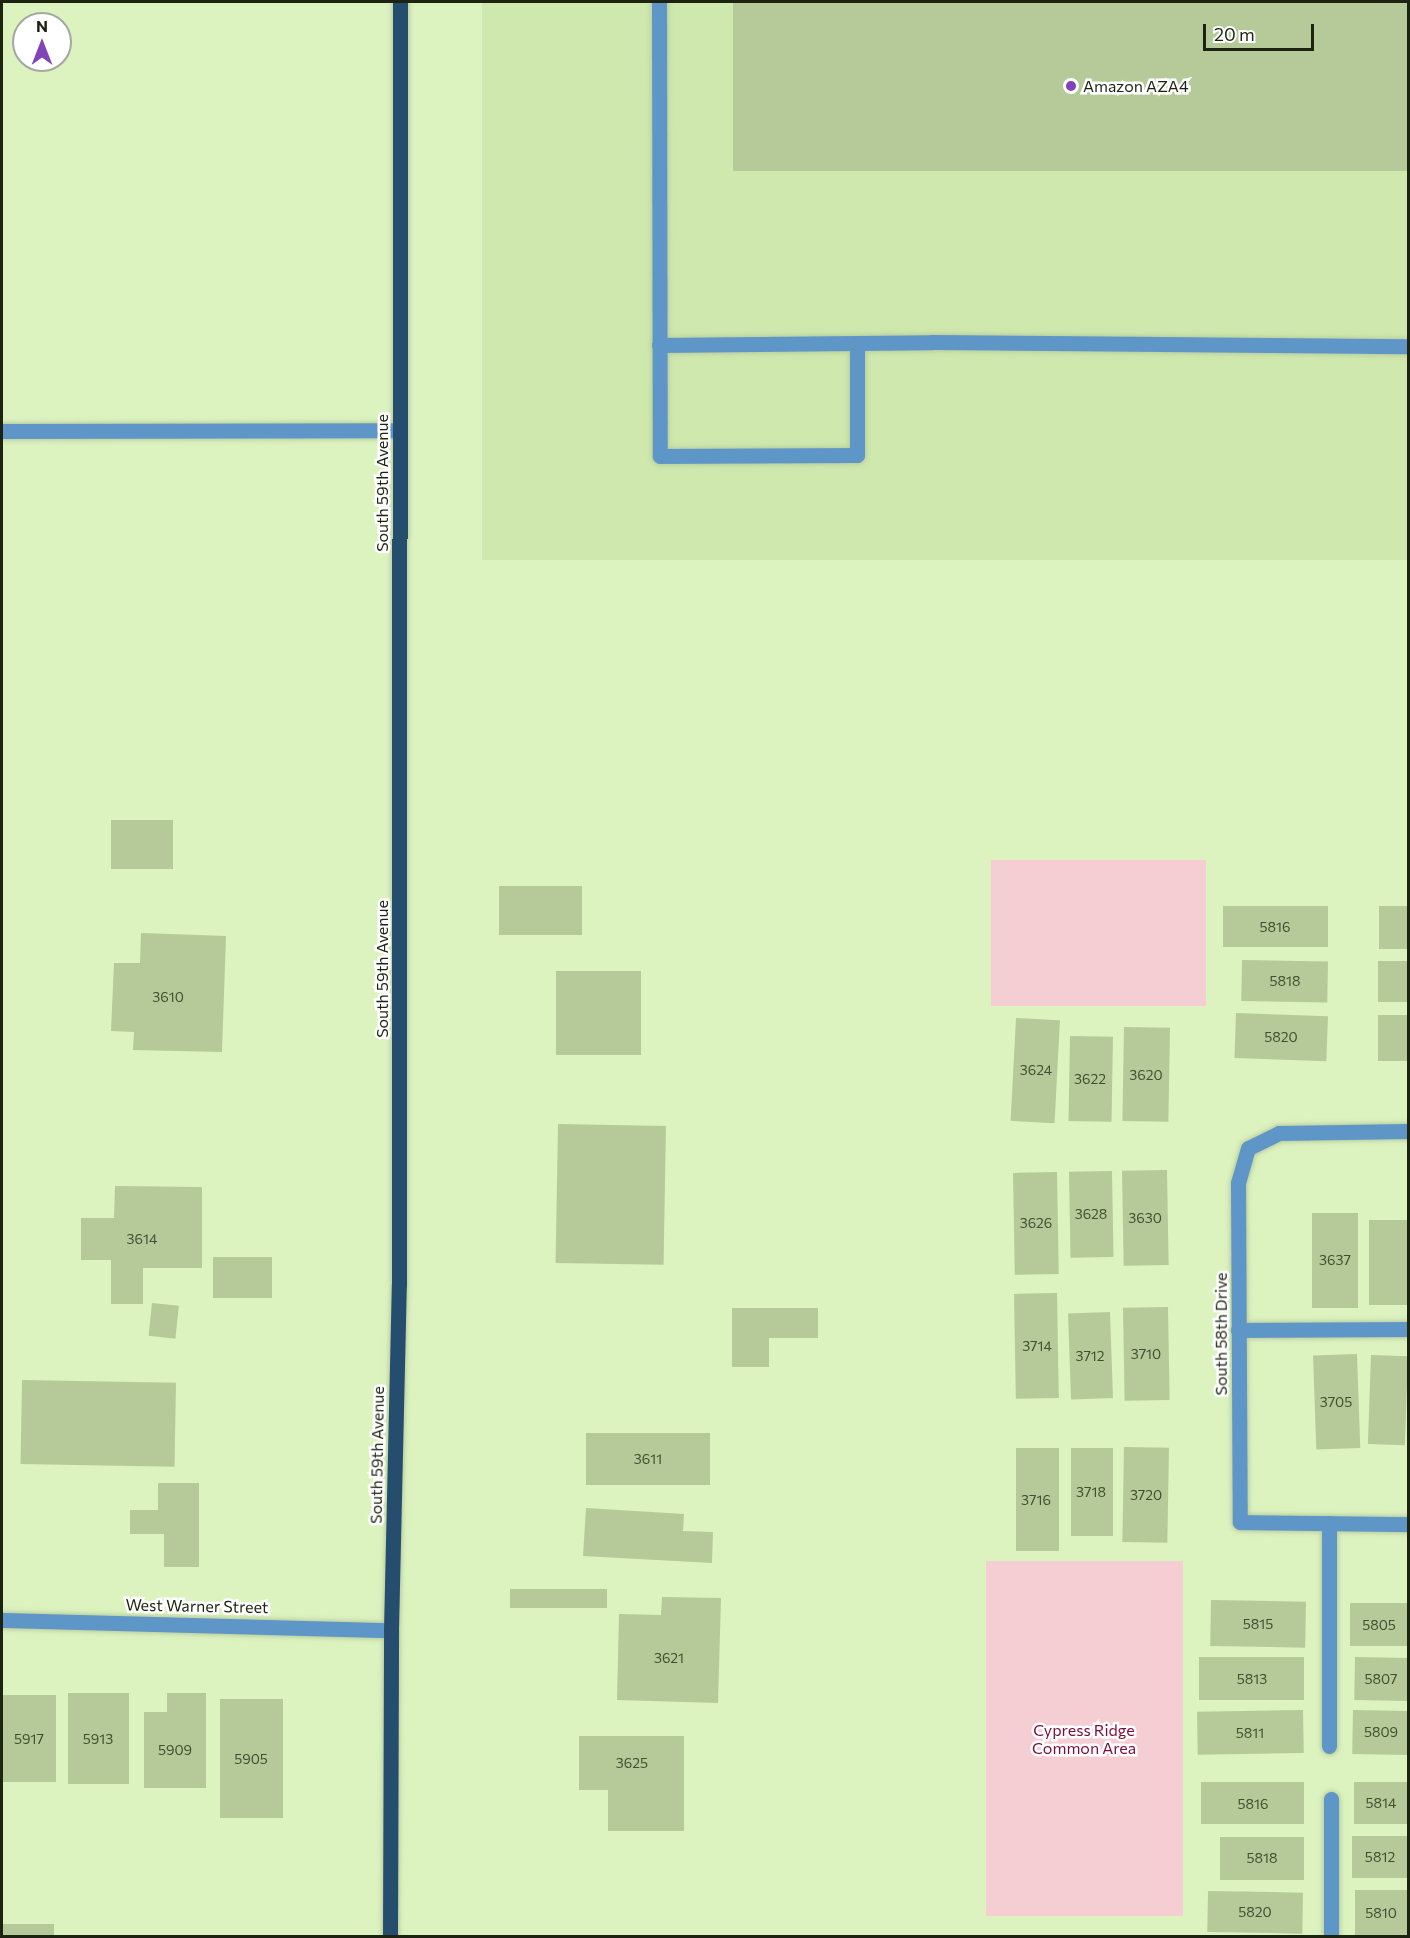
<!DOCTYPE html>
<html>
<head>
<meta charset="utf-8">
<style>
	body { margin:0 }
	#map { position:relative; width:1410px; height:1938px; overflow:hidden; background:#dcf2bf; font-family:Commissioner,sans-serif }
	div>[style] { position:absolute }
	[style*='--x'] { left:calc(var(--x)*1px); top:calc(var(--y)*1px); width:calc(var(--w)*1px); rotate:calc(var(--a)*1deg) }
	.built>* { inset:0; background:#cfe8ad; transform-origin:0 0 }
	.green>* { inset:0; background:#f5ced4; transform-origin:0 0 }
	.building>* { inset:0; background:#b5ca98; transform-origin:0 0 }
	.roads { filter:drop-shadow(0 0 2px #b9cda0) drop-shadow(0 0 2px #b9cda0) }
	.minor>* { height:15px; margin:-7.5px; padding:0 7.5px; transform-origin:7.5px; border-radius:7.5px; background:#5e96c8 }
	.major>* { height:15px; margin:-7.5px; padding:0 7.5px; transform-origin:7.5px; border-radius:7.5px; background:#254d6e }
	.dots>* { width:16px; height:16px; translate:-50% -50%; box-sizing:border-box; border:3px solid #fff; border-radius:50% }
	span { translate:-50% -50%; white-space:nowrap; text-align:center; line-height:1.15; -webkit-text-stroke:5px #fff; paint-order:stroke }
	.number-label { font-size:14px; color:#424e33 }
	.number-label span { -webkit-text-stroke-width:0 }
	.poi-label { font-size:16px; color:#1c2411 }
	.left { translate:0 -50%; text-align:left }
	.street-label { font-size:16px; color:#1c2411 }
	.park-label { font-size:16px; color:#7d0c37 }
	.frame { position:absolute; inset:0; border:3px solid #1c2411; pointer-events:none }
	.north { position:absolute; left:12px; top:12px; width:60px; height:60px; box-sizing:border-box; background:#fff; border:2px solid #a4a7a0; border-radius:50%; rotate:0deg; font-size:16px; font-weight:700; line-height:24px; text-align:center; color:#1c2411 }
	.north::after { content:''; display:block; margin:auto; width:21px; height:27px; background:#8343b8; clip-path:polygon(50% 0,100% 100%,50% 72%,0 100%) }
	.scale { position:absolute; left:1203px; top:24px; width:111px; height:27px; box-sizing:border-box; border:3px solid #1c2411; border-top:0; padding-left:8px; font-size:18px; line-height:21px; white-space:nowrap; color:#1c2411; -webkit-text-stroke:4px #fff; paint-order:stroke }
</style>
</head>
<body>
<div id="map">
	<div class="built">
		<i style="left:482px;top:2px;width:926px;height:558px"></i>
	</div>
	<div class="green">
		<i style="left:991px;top:860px;width:215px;height:146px"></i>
		<i style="left:1183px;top:1561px;width:355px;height:197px;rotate:90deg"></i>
	</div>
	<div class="building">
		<i style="left:733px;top:2px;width:675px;height:169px"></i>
		<i style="left:111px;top:820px;width:62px;height:49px"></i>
		<i style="left:499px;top:886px;width:83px;height:49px"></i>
		<i style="left:1328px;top:906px;width:41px;height:105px;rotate:90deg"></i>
		<i style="left:1379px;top:906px;width:29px;height:43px"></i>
		<i style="clip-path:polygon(141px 933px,226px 936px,222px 1052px,133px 1050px,134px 1032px,111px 1031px,114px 963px,140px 963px)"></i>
		<i style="left:1242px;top:960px;width:86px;height:41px;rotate:1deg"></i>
		<i style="left:1408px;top:961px;width:41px;height:30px;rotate:90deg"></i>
		<i style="left:556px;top:971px;width:85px;height:84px"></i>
		<i style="left:1236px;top:1013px;width:92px;height:45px;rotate:2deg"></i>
		<i style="left:1378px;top:1015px;width:30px;height:46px"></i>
		<i style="left:1016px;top:1018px;width:44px;height:103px;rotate:3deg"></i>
		<i style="left:1124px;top:1027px;width:46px;height:94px;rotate:1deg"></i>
		<i style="left:1070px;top:1036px;width:43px;height:85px;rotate:1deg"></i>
		<i style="left:558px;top:1124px;width:108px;height:139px;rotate:1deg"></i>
		<i style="left:1167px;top:1170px;width:95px;height:45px;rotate:89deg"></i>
		<i style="left:1112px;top:1171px;width:86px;height:43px;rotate:89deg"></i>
		<i style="left:1057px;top:1172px;width:102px;height:44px;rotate:89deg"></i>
		<i style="clip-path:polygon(115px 1186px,202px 1187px,202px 1268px,143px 1268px,143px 1304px,111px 1304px,111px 1260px,81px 1260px,81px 1218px,114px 1218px)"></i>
		<i style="left:1312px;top:1213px;width:46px;height:95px"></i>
		<i style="left:1408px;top:1220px;width:85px;height:39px;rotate:90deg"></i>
		<i style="left:213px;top:1257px;width:59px;height:41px"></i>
		<i style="left:1057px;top:1293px;width:105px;height:43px;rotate:89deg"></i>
		<i style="left:152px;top:1303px;width:27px;height:33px;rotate:6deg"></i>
		<i style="left:1168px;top:1307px;width:93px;height:45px;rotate:89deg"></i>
		<i style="clip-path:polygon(732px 1308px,818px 1308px,818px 1338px,769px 1338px,769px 1367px,732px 1367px)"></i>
		<i style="left:1110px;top:1312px;width:86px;height:42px;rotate:88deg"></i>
		<i style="left:1357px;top:1354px;width:94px;height:44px;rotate:88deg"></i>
		<i style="left:1371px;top:1355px;width:37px;height:89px;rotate:2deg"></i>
		<i style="left:22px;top:1380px;width:154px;height:84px;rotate:1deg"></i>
		<i style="left:586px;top:1433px;width:124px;height:52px"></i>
		<i style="left:1124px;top:1447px;width:45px;height:95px;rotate:1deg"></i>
		<i style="left:1016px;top:1448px;width:43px;height:103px"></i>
		<i style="left:1071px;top:1448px;width:42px;height:88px"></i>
		<i style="clip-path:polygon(158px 1483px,199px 1483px,199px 1567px,164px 1567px,164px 1534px,130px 1534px,130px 1510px,158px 1510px)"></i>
		<i style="clip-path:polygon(586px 1508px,684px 1514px,683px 1531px,713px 1532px,712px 1563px,583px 1556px)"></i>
		<i style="left:510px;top:1589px;width:97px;height:19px"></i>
		<i style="clip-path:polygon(662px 1597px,721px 1598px,718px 1703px,617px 1700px,619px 1614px,661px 1615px)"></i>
		<i style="left:1211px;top:1600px;width:95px;height:46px;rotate:1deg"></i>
		<i style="left:1408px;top:1603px;width:43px;height:58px;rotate:90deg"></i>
		<i style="left:1304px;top:1657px;width:43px;height:105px;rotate:90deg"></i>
		<i style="left:1355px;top:1657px;width:53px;height:43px;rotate:1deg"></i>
		<i style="left:68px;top:1693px;width:61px;height:91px"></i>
		<i style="clip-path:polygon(167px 1693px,206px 1693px,206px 1788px,144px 1788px,144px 1712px,167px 1712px)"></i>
		<i style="left:2px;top:1695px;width:54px;height:87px"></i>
		<i style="left:220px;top:1699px;width:63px;height:119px"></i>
		<i style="left:1303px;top:1710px;width:43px;height:106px;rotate:89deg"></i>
		<i style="left:1353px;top:1710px;width:55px;height:44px;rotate:1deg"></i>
		<i style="clip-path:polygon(579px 1736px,684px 1736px,684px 1831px,608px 1831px,608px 1790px,579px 1790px)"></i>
		<i style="left:1304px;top:1782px;width:42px;height:103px;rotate:90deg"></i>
		<i style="left:1354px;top:1782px;width:54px;height:42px"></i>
		<i style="left:1352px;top:1836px;width:56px;height:42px"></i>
		<i style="left:1220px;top:1837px;width:84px;height:43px"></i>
		<i style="left:1355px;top:1890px;width:53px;height:46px"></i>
		<i style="left:1208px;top:1891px;width:95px;height:41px;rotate:1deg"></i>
		<i style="left:2px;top:1924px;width:52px;height:12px"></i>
	</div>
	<div class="roads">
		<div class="minor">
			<i style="--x:659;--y:2;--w:454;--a:89.9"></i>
			<i style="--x:660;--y:456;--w:197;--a:-0.3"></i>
			<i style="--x:857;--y:455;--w:111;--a:-90"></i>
			<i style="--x:659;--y:345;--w:273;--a:-0.6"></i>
			<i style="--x:932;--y:342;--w:476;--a:0.5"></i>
			<i style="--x:2;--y:431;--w:398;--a:-0.1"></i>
			<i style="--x:1408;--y:1131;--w:129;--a:179.1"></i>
			<i style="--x:1279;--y:1133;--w:34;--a:154"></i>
			<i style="--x:1248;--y:1148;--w:36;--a:106"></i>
			<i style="--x:1238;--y:1183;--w:339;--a:89.7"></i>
			<i style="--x:1240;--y:1522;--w:168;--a:0.7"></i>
			<i style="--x:1238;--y:1330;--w:170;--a:-0.3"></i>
			<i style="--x:1329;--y:1523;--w:223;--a:90"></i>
			<i style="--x:2;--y:1620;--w:389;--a:1.5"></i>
			<i style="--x:1331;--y:1936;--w:137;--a:-90"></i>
		</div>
		<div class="major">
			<i style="--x:390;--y:1936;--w:306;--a:-89.8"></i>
			<i style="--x:391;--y:1630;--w:346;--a:-88.7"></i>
			<i style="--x:399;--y:1284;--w:1282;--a:-89.96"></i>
		</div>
	</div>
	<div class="dots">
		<i style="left:1071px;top:86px;background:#8343b8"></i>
	</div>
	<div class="number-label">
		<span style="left:1275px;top:927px">5816</span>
		<span style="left:1285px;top:981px">5818</span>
		<span style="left:168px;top:997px">3610</span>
		<span style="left:1281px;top:1037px">5820</span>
		<span style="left:1036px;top:1070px">3624</span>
		<span style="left:1146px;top:1075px">3620</span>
		<span style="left:1090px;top:1079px">3622</span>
		<span style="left:1091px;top:1214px">3628</span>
		<span style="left:1145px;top:1218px">3630</span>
		<span style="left:1036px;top:1223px">3626</span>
		<span style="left:142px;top:1239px">3614</span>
		<span style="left:1335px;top:1260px">3637</span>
		<span style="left:1037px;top:1346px">3714</span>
		<span style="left:1146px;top:1354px">3710</span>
		<span style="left:1090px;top:1356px">3712</span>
		<span style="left:1336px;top:1402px">3705</span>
		<span style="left:648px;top:1459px">3611</span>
		<span style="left:1091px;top:1492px">3718</span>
		<span style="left:1146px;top:1495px">3720</span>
		<span style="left:1036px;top:1500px">3716</span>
		<span style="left:1258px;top:1624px">5815</span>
		<span style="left:1379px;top:1625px">5805</span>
		<span style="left:669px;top:1658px">3621</span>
		<span style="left:1252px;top:1679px">5813</span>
		<span style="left:1381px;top:1679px">5807</span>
		<span style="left:1381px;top:1732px">5809</span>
		<span style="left:1250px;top:1733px">5811</span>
		<span style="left:29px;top:1739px">5917</span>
		<span style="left:98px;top:1739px">5913</span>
		<span style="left:175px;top:1750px">5909</span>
		<span style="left:251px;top:1759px">5905</span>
		<span style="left:632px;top:1763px">3625</span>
		<span style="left:1381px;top:1803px">5814</span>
		<span style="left:1253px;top:1804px">5816</span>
		<span style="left:1380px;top:1857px">5812</span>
		<span style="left:1262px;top:1858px">5818</span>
		<span style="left:1255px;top:1912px">5820</span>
		<span style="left:1381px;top:1913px">5810</span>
	</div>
	<div class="poi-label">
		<span class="left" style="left:1083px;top:86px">Amazon AZA4</span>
	</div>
	<div class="street-label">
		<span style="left:382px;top:483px;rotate:-90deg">South 59th Avenue</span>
		<span style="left:382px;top:969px;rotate:-90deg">South 59th Avenue</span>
		<span style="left:1221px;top:1334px;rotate:-90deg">South 58th Drive</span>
		<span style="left:377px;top:1455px;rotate:-89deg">South 59th Avenue</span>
		<span style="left:197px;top:1606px;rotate:1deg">West Warner Street</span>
	</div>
	<div class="park-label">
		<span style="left:1084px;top:1739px">Cypress Ridge<br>Common Area</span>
	</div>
	<div class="frame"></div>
	<div class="north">N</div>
	<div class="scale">20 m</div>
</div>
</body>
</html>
